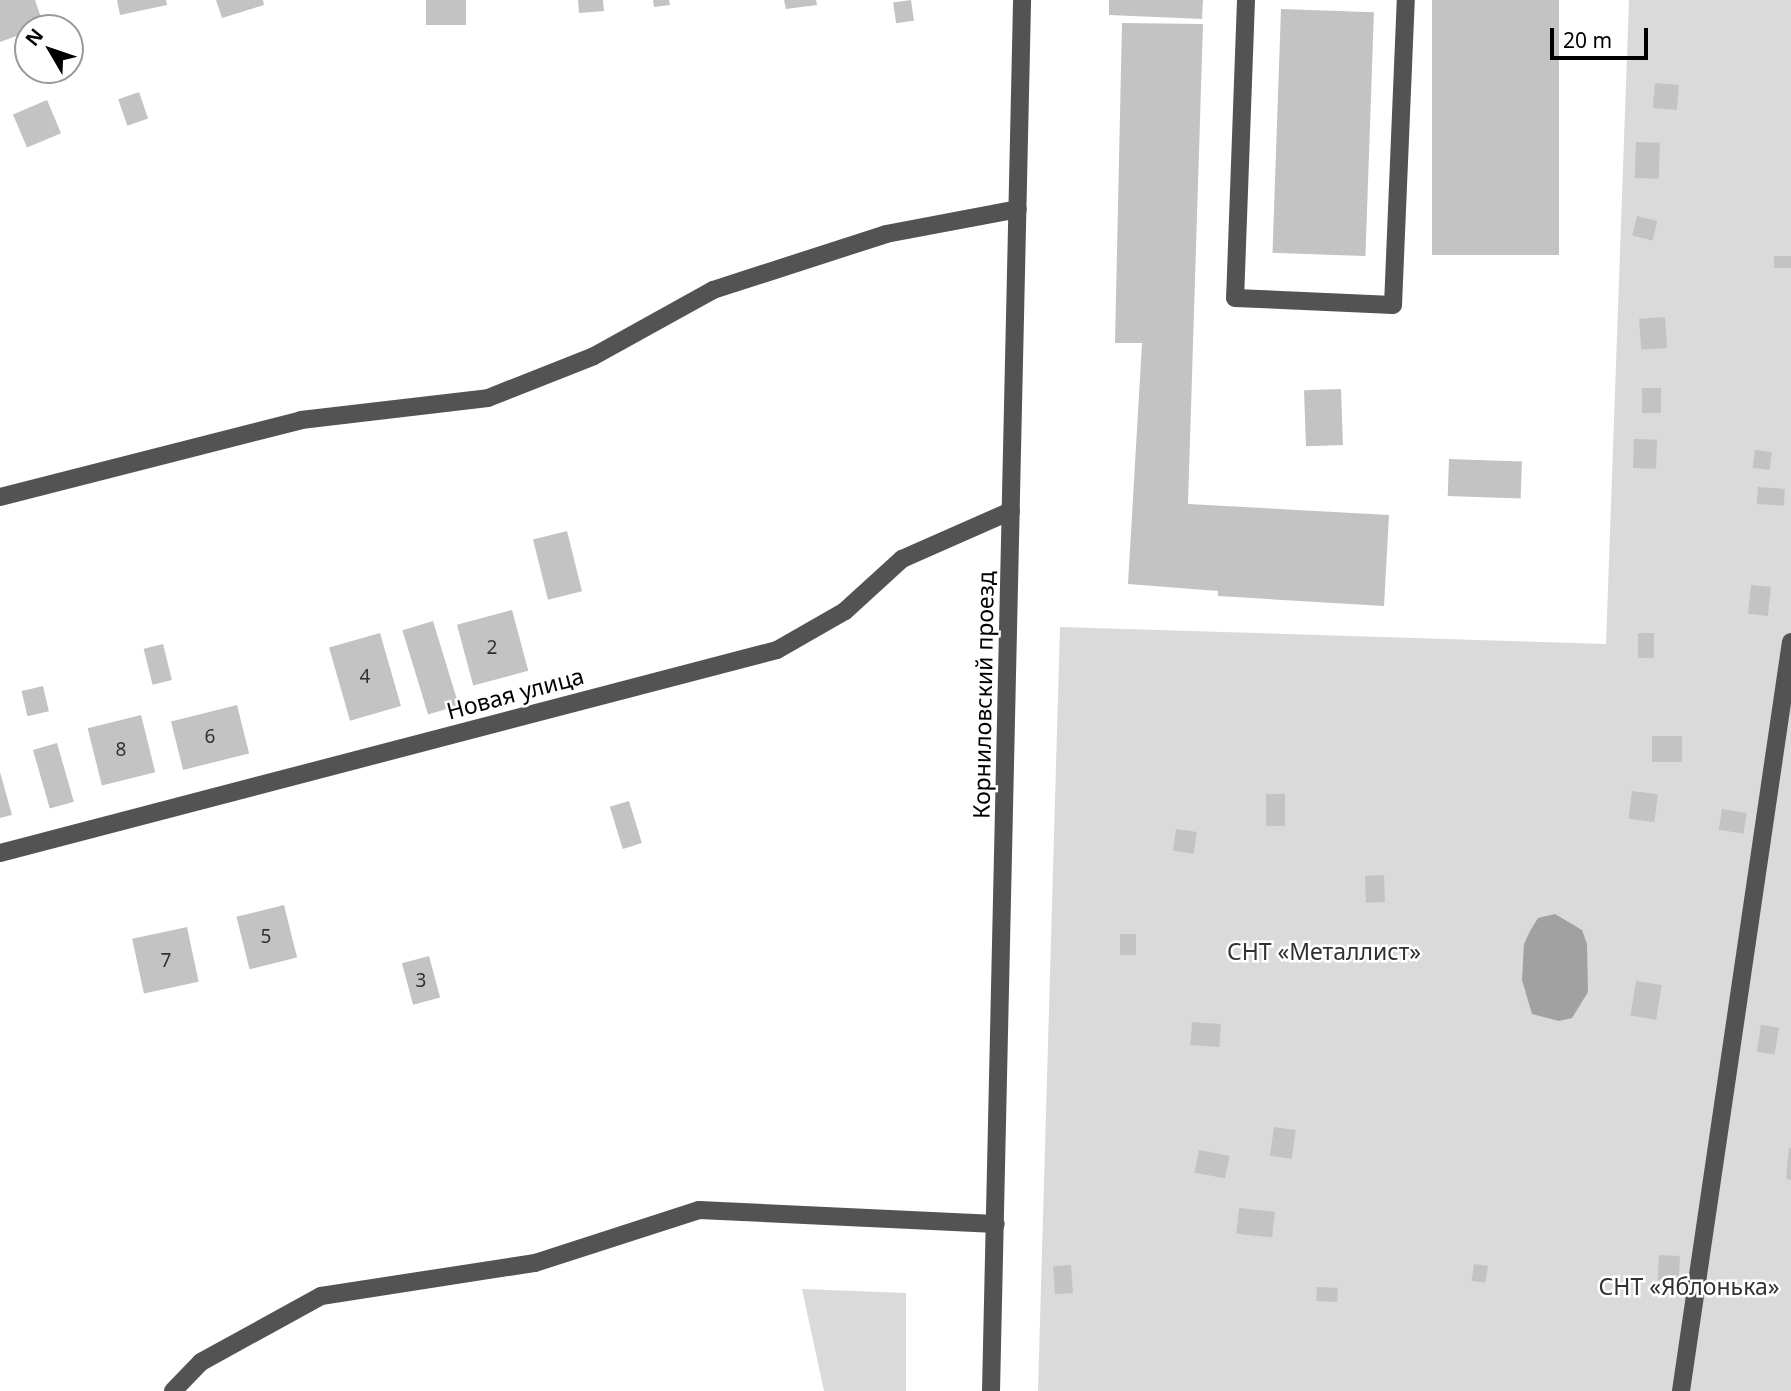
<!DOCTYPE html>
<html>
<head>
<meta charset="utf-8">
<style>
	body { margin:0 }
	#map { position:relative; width:1791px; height:1391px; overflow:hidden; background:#fff; font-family:"Noto Sans",sans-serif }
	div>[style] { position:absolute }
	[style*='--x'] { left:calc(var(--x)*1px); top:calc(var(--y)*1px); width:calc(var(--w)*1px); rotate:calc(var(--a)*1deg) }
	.green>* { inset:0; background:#dadada }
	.water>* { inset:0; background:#a1a1a1 }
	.building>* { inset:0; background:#c3c3c3; transform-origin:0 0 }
	.minor>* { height:18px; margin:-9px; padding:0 9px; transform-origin:9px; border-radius:9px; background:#535353 }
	span { translate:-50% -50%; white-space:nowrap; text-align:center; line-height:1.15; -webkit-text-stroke:5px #fff; paint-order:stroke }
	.number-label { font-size:19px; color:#313131 }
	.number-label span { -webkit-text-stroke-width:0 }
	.street-label { font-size:23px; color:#000 }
	.park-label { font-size:23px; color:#313131 }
	.north { position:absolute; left:14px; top:14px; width:70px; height:70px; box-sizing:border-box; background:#fff; border:2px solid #999; border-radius:50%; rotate:309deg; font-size:19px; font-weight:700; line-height:28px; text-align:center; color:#000 }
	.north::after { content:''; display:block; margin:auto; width:24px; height:32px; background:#000; clip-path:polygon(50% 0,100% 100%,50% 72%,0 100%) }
	.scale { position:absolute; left:1550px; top:28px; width:98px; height:32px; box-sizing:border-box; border:4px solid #000; border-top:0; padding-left:9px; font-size:21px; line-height:24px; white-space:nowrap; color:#000; -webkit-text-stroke:5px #fff; paint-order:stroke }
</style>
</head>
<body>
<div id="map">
	<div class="green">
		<i style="clip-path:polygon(1629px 0,1791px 0,1791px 1391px,1038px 1391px,1060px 627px,1606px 644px)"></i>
		<i style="clip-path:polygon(802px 1289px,906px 1293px,906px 1391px,824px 1391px)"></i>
	</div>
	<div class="water">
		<i style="clip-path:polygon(1555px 914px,1582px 930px,1587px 944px,1588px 992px,1572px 1018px,1559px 1021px,1532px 1014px,1522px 980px,1524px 944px,1530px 931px,1538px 918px)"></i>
	</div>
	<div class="building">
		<i style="clip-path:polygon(0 0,35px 0,44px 26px,0 42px)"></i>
		<i style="clip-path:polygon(117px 0,166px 0,167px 5px,120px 15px)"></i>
		<i style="clip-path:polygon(216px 0,263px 0,264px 5px,222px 18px)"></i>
		<i style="left:426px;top:0;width:40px;height:25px"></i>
		<i style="clip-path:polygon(578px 0,603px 0,604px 11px,579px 13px)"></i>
		<i style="clip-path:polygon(653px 0,669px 0,670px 5px,654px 7px)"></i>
		<i style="clip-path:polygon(784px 0,816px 0,817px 5px,786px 9px)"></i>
		<i style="left:911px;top:0;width:21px;height:18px;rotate:82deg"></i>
		<i style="clip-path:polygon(1109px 0,1203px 0,1202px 19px,1109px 15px)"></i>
		<i style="left:1432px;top:0;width:127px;height:255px"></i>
		<i style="left:1281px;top:9px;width:93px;height:244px;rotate:2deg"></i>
		<i style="clip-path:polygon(1122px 23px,1203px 24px,1188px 504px,1389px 515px,1384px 606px,1218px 596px,1218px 591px,1128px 584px,1142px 343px,1115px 343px)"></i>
		<i style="left:1655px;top:83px;width:24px;height:25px;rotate:5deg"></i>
		<i style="left:139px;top:92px;width:28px;height:22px;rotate:71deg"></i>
		<i style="left:47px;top:100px;width:36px;height:37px;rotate:67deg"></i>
		<i style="left:1636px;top:142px;width:24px;height:36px;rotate:2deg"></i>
		<i style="left:1637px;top:216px;width:21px;height:20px;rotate:14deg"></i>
		<i style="left:1774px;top:256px;width:17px;height:12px"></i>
		<i style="left:1665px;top:317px;width:31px;height:26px;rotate:86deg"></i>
		<i style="left:1661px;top:388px;width:25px;height:19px;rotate:90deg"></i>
		<i style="left:1341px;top:389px;width:56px;height:37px;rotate:88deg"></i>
		<i style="left:1634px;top:439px;width:23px;height:29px;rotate:2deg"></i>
		<i style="left:1755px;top:450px;width:17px;height:18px;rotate:7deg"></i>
		<i style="left:1449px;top:459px;width:73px;height:37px;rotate:2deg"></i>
		<i style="left:1758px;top:487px;width:27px;height:17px;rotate:4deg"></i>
		<i style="left:567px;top:531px;width:62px;height:35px;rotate:76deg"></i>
		<i style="left:1751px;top:585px;width:20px;height:29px;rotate:6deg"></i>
		<i style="left:512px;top:610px;width:63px;height:57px;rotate:75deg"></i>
		<i style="left:433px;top:621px;width:88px;height:32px;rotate:73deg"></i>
		<i style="left:380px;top:633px;width:76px;height:53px;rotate:74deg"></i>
		<i style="left:1638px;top:633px;width:16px;height:25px"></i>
		<i style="left:163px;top:644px;width:37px;height:20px;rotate:76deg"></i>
		<i style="left:43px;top:686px;width:26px;height:22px;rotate:77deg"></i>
		<i style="left:237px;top:705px;width:50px;height:68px;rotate:76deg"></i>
		<i style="left:141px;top:715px;width:59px;height:55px;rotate:76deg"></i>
		<i style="left:1652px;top:736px;width:30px;height:26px"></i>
		<i style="left:57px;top:743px;width:61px;height:25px;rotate:74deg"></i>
		<i style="clip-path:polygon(0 772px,12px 815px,0 818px)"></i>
		<i style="left:1632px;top:791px;width:26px;height:28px;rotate:7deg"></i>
		<i style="left:1266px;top:794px;width:19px;height:32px"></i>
		<i style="left:629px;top:801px;width:44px;height:20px;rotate:73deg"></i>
		<i style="left:1722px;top:809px;width:25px;height:21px;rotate:9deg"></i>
		<i style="left:1176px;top:829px;width:21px;height:22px;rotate:8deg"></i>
		<i style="left:1384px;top:875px;width:27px;height:19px;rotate:88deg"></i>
		<i style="left:284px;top:905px;width:54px;height:49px;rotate:76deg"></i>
		<i style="left:187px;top:927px;width:56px;height:56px;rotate:78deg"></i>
		<i style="left:1120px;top:934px;width:16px;height:21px"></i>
		<i style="left:429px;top:956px;width:43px;height:28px;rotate:75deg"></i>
		<i style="left:1636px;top:981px;width:26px;height:35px;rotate:9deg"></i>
		<i style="left:1192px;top:1022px;width:29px;height:23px;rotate:4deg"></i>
		<i style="left:1761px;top:1025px;width:18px;height:27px;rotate:9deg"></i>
		<i style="left:1274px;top:1127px;width:22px;height:29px;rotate:8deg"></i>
		<i style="clip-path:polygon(1789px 1148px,1791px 1148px,1791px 1180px,1786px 1179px)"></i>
		<i style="left:1199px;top:1150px;width:31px;height:23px;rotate:11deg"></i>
		<i style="left:1239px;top:1208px;width:36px;height:26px;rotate:6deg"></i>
		<i style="left:1659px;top:1255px;width:21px;height:30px;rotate:3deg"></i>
		<i style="left:1474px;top:1264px;width:14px;height:17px;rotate:8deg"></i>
		<i style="left:1071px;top:1265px;width:28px;height:18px;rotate:86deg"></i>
		<i style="left:1317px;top:1287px;width:21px;height:14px;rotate:3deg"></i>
	</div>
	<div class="minor">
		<i style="--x:1246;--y:0;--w:298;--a:92.1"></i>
		<i style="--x:1235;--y:298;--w:158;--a:2.5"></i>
		<i style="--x:1393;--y:305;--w:305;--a:-87.6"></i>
		<i style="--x:0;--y:497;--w:311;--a:-14.3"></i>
		<i style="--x:301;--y:420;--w:188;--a:-6.7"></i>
		<i style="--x:488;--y:398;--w:114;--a:-21.6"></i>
		<i style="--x:594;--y:356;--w:136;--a:-29"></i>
		<i style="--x:713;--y:290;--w:182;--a:-17.9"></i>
		<i style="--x:886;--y:234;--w:134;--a:-10.7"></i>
		<i style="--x:0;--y:853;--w:803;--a:-14.64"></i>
		<i style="--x:777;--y:650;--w:78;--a:-29.8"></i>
		<i style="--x:845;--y:611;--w:77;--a:-42.4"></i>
		<i style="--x:902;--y:559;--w:119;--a:-23.8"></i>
		<i style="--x:173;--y:1391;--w:40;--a:-46"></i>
		<i style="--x:201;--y:1362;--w:137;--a:-28.8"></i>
		<i style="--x:321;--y:1296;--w:217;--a:-8.8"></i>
		<i style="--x:535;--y:1263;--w:172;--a:-17.9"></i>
		<i style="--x:699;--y:1210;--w:297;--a:2.7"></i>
		<i style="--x:991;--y:1391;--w:1391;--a:-88.72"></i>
		<i style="--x:1681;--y:1391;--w:757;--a:-81.65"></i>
	</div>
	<div class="number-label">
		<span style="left:492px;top:648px">2</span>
		<span style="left:365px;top:677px">4</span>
		<span style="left:210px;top:737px">6</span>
		<span style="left:121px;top:750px">8</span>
		<span style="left:266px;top:937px">5</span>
		<span style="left:166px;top:961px">7</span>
		<span style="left:421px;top:981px">3</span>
	</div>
	<div class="street-label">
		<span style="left:515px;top:693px;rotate:-15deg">Новая улица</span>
		<span style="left:983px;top:695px;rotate:-89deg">Корниловский проезд</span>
	</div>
	<div class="park-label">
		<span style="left:1324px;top:951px">СНТ «Металлист»</span>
		<span style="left:1689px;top:1286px">СНТ «Яблонька»</span>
	</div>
	<div class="north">N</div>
	<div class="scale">20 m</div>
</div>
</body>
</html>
